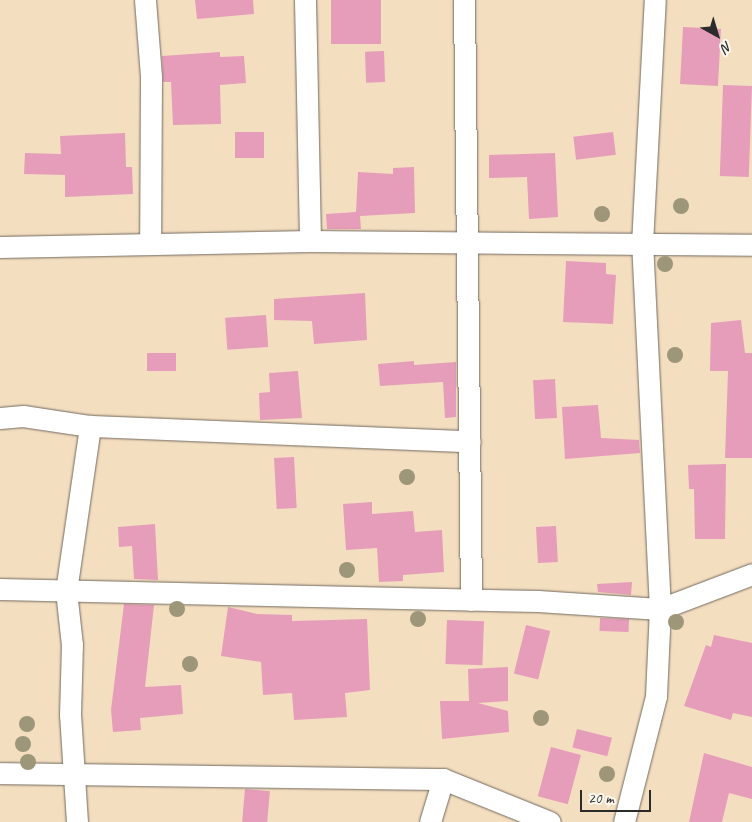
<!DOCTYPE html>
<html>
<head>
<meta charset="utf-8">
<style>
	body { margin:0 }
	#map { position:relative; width:752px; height:822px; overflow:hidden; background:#f4dec0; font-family:Caveat,sans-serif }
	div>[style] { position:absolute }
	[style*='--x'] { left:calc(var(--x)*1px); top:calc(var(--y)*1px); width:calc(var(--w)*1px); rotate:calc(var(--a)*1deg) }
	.building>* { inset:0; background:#e59db9; transform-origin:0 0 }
	.roads { filter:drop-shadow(0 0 1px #716a5f) drop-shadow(0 0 1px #716a5f) }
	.street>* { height:21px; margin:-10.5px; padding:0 10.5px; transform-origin:10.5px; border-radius:10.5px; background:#fff }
	.trees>* { width:16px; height:16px; margin:-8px; border-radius:50%; background:#9d9679 }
	span { translate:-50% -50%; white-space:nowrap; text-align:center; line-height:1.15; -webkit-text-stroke:4.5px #fbf7ec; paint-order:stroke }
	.north { position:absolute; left:692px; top:10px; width:50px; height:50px; -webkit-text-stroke:4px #fbf7ec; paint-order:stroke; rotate:141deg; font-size:14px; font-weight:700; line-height:20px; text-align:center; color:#2b2b2b }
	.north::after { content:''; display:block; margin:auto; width:18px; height:22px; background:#2b2b2b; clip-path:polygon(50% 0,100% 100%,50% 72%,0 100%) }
	.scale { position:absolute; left:580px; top:790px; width:71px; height:22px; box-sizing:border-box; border:2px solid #2b2b2b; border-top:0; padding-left:6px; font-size:15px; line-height:18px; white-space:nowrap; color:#2b2b2b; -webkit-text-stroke:4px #fbf7ec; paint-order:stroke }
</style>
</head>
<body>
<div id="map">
	<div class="building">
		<i style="clip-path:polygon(195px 0,253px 0,254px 14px,197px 19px)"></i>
		<i style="left:331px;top:0;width:50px;height:44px"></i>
		<i style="left:683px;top:27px;width:38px;height:57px;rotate:3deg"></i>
		<i style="left:384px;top:51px;width:31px;height:19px;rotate:88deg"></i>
		<i style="clip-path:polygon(220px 52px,220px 57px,244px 56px,246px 83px,220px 85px,221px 124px,173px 125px,171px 82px,163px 82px,162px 56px)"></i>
		<i style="left:723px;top:85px;width:29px;height:91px;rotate:2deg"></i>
		<i style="left:235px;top:132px;width:29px;height:26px"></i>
		<i style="left:613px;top:132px;width:23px;height:40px;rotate:83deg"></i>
		<i style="clip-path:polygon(125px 133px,126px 167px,132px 167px,133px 194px,65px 197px,65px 175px,24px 174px,25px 153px,61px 154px,60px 136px)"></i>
		<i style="clip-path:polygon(555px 153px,558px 217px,529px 219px,527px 177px,489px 178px,489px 155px)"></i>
		<i style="clip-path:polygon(414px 167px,415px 213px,360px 216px,361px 229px,327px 229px,326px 214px,356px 212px,358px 172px,393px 174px,393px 168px)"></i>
		<i style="clip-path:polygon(566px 261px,606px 263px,606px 274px,616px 275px,613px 324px,563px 322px)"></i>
		<i style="clip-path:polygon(365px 293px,367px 340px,314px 344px,312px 321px,274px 320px,274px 299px)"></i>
		<i style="left:266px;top:315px;width:32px;height:41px;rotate:86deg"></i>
		<i style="clip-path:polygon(741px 320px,745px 353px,752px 353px,752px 458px,725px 458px,728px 371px,710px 371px,711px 323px)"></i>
		<i style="left:147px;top:353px;width:29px;height:18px"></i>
		<i style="clip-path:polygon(414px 361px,414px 365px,456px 362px,456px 417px,445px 418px,443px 382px,380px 386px,378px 364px)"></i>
		<i style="clip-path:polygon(298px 371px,302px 418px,260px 420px,259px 393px,270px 392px,269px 373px)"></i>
		<i style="left:555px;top:379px;width:39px;height:22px;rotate:87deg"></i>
		<i style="clip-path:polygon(598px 405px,601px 438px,639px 440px,640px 453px,565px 459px,562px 407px)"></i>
		<i style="left:294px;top:457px;width:51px;height:20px;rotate:87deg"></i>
		<i style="clip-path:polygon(726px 464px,725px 539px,695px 539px,694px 489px,689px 489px,688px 465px)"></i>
		<i style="clip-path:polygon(372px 502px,372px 514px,413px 511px,415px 532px,442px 530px,444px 572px,403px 575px,403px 581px,379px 582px,377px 548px,346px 550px,343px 504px)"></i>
		<i style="clip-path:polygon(155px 524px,158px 580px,134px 579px,132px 546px,119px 547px,118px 527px)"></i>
		<i style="left:556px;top:526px;width:36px;height:20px;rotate:87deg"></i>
		<i style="clip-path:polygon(632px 582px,631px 595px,598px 592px,597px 584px)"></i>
		<i style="clip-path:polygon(124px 604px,154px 605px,145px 687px,181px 685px,183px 714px,140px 718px,141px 730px,113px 732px,111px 710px)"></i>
		<i style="clip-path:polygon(228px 607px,257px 614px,292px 615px,292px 621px,367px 619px,370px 690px,345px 693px,347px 717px,294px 720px,292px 693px,263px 695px,261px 662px,221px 656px)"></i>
		<i style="left:600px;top:618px;width:29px;height:13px;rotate:2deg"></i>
		<i style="left:447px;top:620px;width:37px;height:44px;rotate:2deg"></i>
		<i style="left:526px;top:625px;width:25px;height:50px;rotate:14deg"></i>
		<i style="clip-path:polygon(714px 635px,752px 643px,752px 717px,733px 713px,731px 720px,684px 706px,706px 645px,711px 647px)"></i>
		<i style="clip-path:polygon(508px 667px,508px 701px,478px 703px,508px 711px,509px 732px,442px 739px,440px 701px,469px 701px,468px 669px)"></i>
		<i style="left:577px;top:729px;width:36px;height:19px;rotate:14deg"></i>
		<i style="left:551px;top:747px;width:31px;height:51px;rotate:15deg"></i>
		<i style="clip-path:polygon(704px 753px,752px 767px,752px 799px,729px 793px,722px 822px,689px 822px)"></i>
		<i style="left:245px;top:789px;width:25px;height:33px;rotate:5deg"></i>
	</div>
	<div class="roads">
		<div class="street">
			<i style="--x:145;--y:0;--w:76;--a:85.5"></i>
			<i style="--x:151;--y:76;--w:168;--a:90.3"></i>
			<i style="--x:305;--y:0;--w:241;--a:88.8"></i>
			<i style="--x:464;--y:0;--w:600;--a:89.33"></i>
			<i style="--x:0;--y:247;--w:310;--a:-1.1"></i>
			<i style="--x:310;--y:241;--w:442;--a:0.5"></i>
			<i style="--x:0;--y:418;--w:23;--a:-5"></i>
			<i style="--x:23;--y:416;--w:68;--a:8.5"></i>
			<i style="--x:0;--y:589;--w:538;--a:1.28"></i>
			<i style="--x:538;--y:601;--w:122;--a:3.8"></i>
			<i style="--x:660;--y:609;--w:98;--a:-20.8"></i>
			<i style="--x:0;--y:773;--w:443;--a:0.8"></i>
			<i style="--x:77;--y:822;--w:107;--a:-93.7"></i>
			<i style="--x:70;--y:715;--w:70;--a:-88.4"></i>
			<i style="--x:72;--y:645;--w:54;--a:-96.3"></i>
			<i style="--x:66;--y:591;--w:167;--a:-81.7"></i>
			<i style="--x:90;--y:426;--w:380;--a:2.3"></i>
			<i style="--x:430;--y:822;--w:45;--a:-73.2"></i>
			<i style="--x:443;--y:779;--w:115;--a:21.9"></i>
			<i style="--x:624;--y:822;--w:130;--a:-75.7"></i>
			<i style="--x:656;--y:696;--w:87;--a:-87.4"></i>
			<i style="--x:660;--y:609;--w:365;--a:-92.8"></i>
			<i style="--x:642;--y:244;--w:244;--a:-87"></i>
		</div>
	</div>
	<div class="trees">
		<i style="left:681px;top:206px"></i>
		<i style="left:602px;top:214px"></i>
		<i style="left:665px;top:264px"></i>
		<i style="left:675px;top:355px"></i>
		<i style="left:407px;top:477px"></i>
		<i style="left:347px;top:570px"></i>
		<i style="left:177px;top:609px"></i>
		<i style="left:418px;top:619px"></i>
		<i style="left:676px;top:622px"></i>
		<i style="left:190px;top:664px"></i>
		<i style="left:541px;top:718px"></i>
		<i style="left:27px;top:724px"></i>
		<i style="left:23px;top:744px"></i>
		<i style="left:28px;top:762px"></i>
		<i style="left:607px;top:774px"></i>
	</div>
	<div class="north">N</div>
	<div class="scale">20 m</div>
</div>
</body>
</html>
